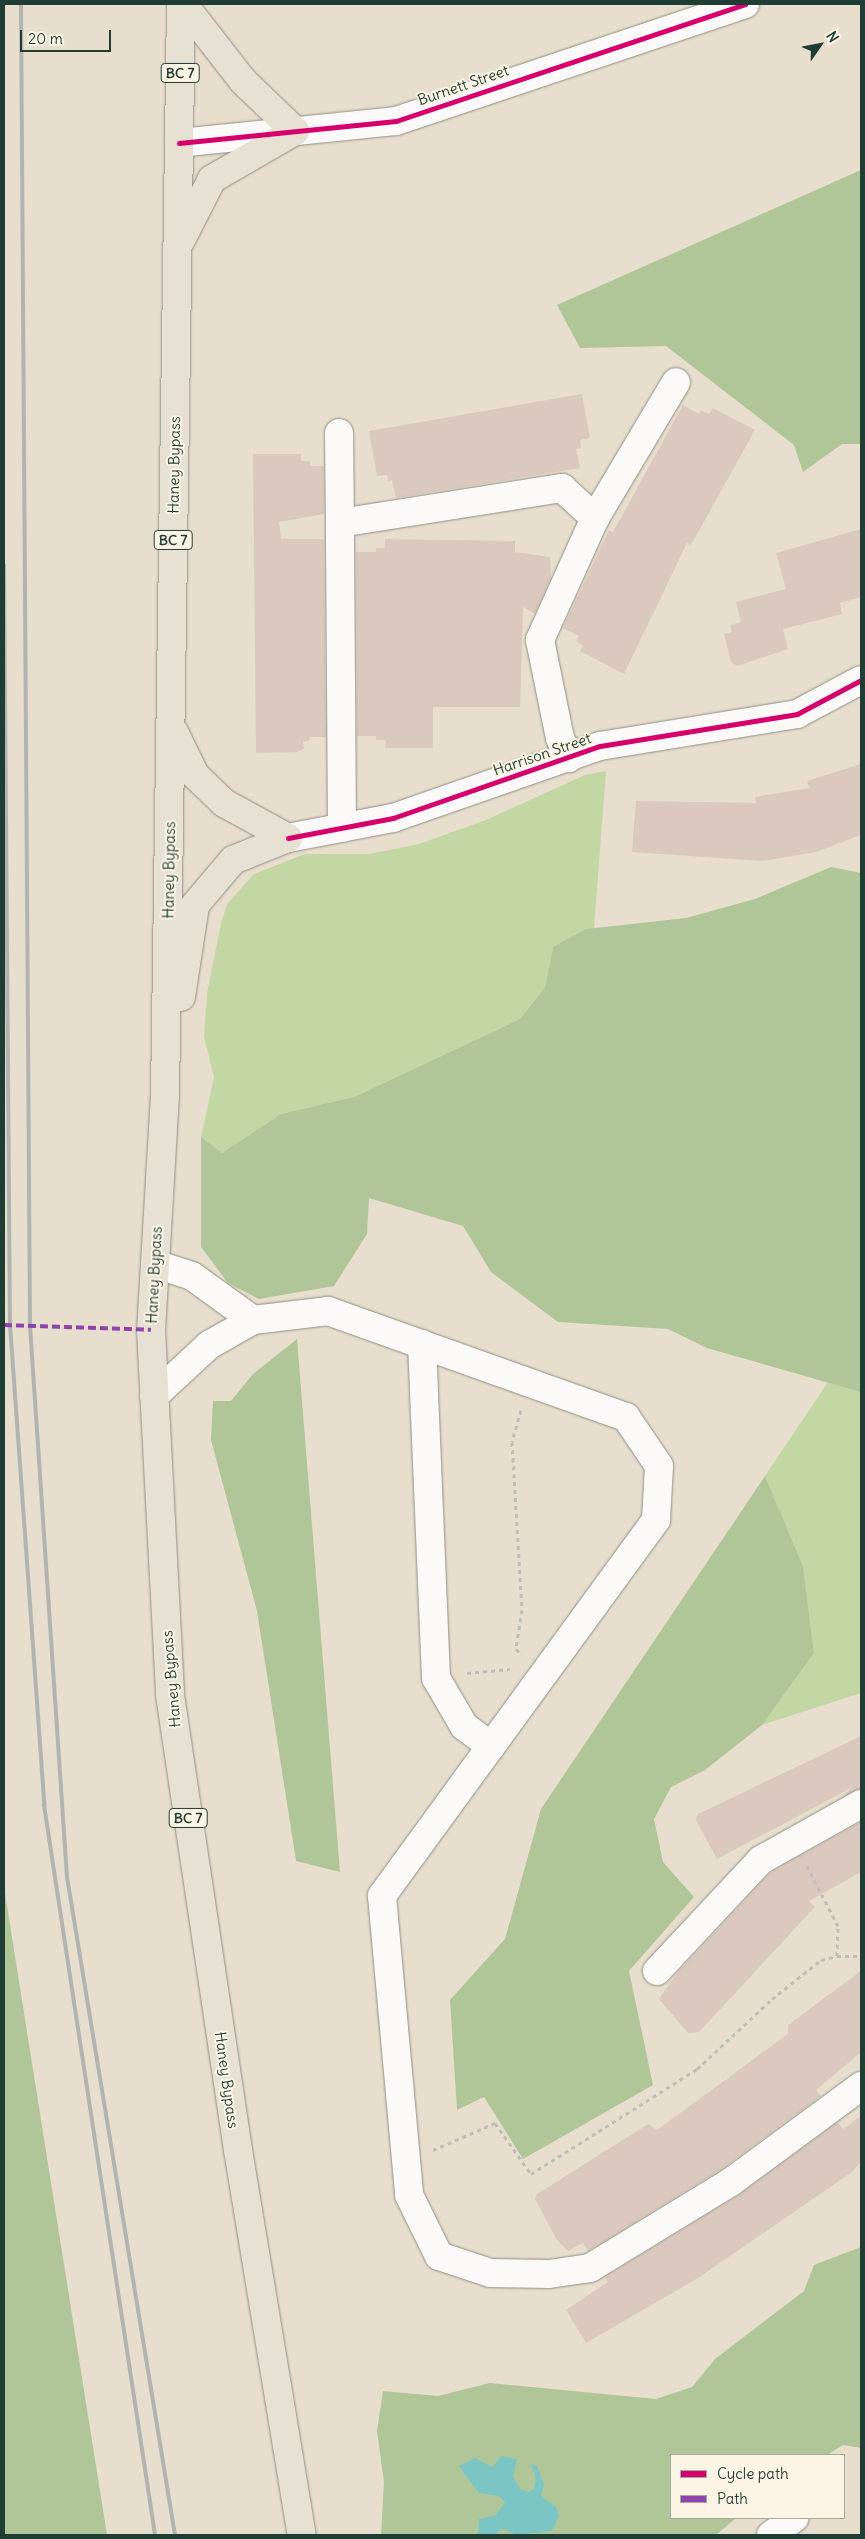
<!DOCTYPE html>
<html>
<head>
<meta charset="utf-8">
<style>
	body { margin:0 }
	#map { position:relative; width:865px; height:2539px; overflow:hidden; background:#e8dece; font-family:Delius,sans-serif }
	div>[style] { position:absolute }
	[style*='--x'] { left:calc(var(--x)*1px); top:calc(var(--y)*1px); width:calc(var(--w)*1px); rotate:calc(var(--a)*1deg) }
	.green>* { inset:0; background:#c2d7a3 }
	.forest>* { inset:0; background:#b0c699 }
	.water>* { inset:0; background:#7bc6c5 }
	.building>* { inset:0; background:#dbc8be }
	.path>* { height:3px; margin-top:-1.5px; transform-origin:0; background:repeating-linear-gradient(90deg,#bdbeba 0 4px,transparent 0 8px) }
	.roads { filter:drop-shadow(0 0 1px #8f8f85) drop-shadow(0 0 1px #8f8f85) }
	.minor>* { height:28px; margin:-14px; padding:0 14px; transform-origin:14px; border-radius:14px; background:#fcfaf8 }
	.highway>* { height:28px; margin:-14px; padding:0 14px; transform-origin:14px; border-radius:14px; background:#e7e1d4 }
	.rail>* { height:4px; margin:-2px; padding:0 2px; transform-origin:2px; border-radius:2px; background:#b2b4b1 }
	.quiet>* { height:4px; margin-top:-2px; transform-origin:0; background:repeating-linear-gradient(90deg,#8e44ad 0 8px,transparent 0 12px) }
	.cycleway>* { height:5px; margin:-2.5px; padding:0 2.5px; transform-origin:2.5px; border-radius:2.5px; background:#d6006c }
	span { translate:-50% -50%; white-space:nowrap; text-align:center; line-height:1.15; -webkit-text-stroke:4px #fcf5e5; paint-order:stroke }
	.shield-label span { padding:1px 4px; background:#fcf5e5; border:1px solid; border-radius:4px; -webkit-text-stroke-width:0 }
	.shield-label { font-size:14px; color:#1f3d34; font-weight:700 }
	.street-label { font-size:15px; color:#1f3d34 }
	.frame { position:absolute; inset:0; border:5px solid #1f3d34; pointer-events:none }
	.legend { position:absolute; left:670px; top:2454px; width:175px; height:65px; box-sizing:border-box; background:#fcf5e5; border:1px solid #a4ab9e; margin:0; padding:6px 9px; list-style:none; font-size:15px; color:#1f3d34 }
	.legend li { display:flex; align-items:center; gap:10px; height:25px }
	.legend b { width:25px; border:1px solid #a4ab9e }
	.north { position:absolute; left:795px; top:20px; width:50px; height:50px; -webkit-text-stroke:4px #fcf5e5; paint-order:stroke; rotate:57deg; font-size:14px; font-weight:700; line-height:20px; text-align:center; color:#1f3d34 }
	.north::after { content:''; display:block; margin:auto; width:18px; height:22px; background:#1f3d34; clip-path:polygon(50% 0,100% 100%,50% 72%,0 100%) }
	.scale { position:absolute; left:20px; top:30px; width:91px; height:22px; box-sizing:border-box; border:2px solid #1f3d34; border-top:0; padding-left:6px; font-size:15px; line-height:18px; white-space:nowrap; color:#1f3d34; -webkit-text-stroke:4px #fcf5e5; paint-order:stroke }
</style>
</head>
<body>
<div id="map">
	<div class="green">
		<i style="clip-path:polygon(606px 771px,594px 928px,553px 947px,545px 987px,520px 1019px,354px 1097px,281px 1114px,222px 1153px,201px 1137px,214px 1077px,204px 1037px,207px 993px,221px 924px,227px 904px,254px 874px,305px 854px,369px 854px,419px 844px,486px 820px,585px 775px)"></i>
		<i style="clip-path:polygon(828px 1382px,861px 1392px,861px 1693px,762px 1725px,814px 1653px,803px 1566px,765px 1476px)"></i>
	</div>
	<div class="forest">
		<i style="clip-path:polygon(861px 170px,861px 444px,842px 444px,803px 472px,794px 445px,666px 346px,580px 348px,557px 305px)"></i>
		<i style="clip-path:polygon(831px 867px,861px 873px,861px 1392px,707px 1348px,668px 1329px,558px 1322px,491px 1272px,463px 1226px,369px 1198px,367px 1234px,334px 1286px,259px 1299px,228px 1283px,201px 1247px,201px 1137px,222px 1153px,281px 1114px,354px 1097px,520px 1019px,545px 987px,553px 947px,586px 929px,686px 918px,755px 899px)"></i>
		<i style="clip-path:polygon(297px 1339px,340px 1872px,296px 1861px,257px 1611px,211px 1440px,213px 1401px,231px 1401px,253px 1374px)"></i>
		<i style="clip-path:polygon(765px 1476px,803px 1566px,814px 1653px,762px 1725px,705px 1770px,671px 1787px,654px 1819px,663px 1862px,694px 1897px,629px 1971px,653px 2085px,523px 2159px,484px 2097px,457px 2110px,450px 2000px,505px 1939px,541px 1809px)"></i>
		<i style="clip-path:polygon(4px 1887px,107px 2535px,4px 2535px)"></i>
		<i style="clip-path:polygon(861px 2247px,861px 2448px,843px 2445px,827px 2455px,671px 2455px,671px 2518px,736px 2518px,716px 2535px,381px 2535px,384px 2482px,377px 2431px,383px 2391px,438px 2396px,490px 2383px,656px 2399px,692px 2387px,715px 2359px,804px 2291px,814px 2265px)"></i>
	</div>
	<div class="water">
		<i style="clip-path:polygon(502px 2456px,517px 2459px,513px 2476px,520px 2489px,528px 2492px,534px 2489px,536px 2479px,531px 2463px,537px 2466px,544px 2485px,541px 2496px,556px 2507px,559px 2516px,552px 2531px,517px 2535px,501px 2528px,496px 2535px,478px 2535px,479px 2519px,496px 2515px,505px 2502px,499px 2496px,479px 2493px,459px 2466px,475px 2458px,492px 2467px)"></i>
	</div>
	<div class="building">
		<i style="clip-path:polygon(582px 394px,590px 438px,580px 440px,581px 448px,576px 449px,580px 468px,396px 498px,392px 480px,388px 481px,387px 475px,377px 476px,369px 431px)"></i>
		<i style="clip-path:polygon(683px 405px,699px 414px,701px 410px,709px 414px,713px 408px,755px 430px,691px 545px,687px 543px,624px 674px,580px 651px,583px 645px,576px 642px,579px 636px,563px 628px,609px 530px,613px 532px)"></i>
		<i style="clip-path:polygon(253px 454px,301px 454px,301px 461px,310px 461px,310px 466px,324px 466px,324px 514px,279px 522px,281px 539px,324px 539px,326px 737px,310px 737px,309px 741px,303px 741px,304px 749px,297px 752px,256px 753px)"></i>
		<i style="clip-path:polygon(861px 529px,861px 597px,840px 603px,842px 614px,783px 629px,788px 649px,737px 666px,731px 662px,724px 634px,732px 632px,730px 625px,741px 622px,736px 602px,786px 589px,776px 553px)"></i>
		<i style="clip-path:polygon(385px 539px,515px 541px,515px 552px,550px 557px,551px 578px,535px 614px,523px 607px,520px 707px,433px 707px,433px 748px,385px 748px,386px 740px,376px 740px,376px 736px,357px 736px,356px 552px,376px 552px,376px 548px,385px 548px)"></i>
		<i style="clip-path:polygon(861px 764px,861px 835px,816px 852px,763px 861px,632px 852px,636px 801px,756px 803px,755px 797px,809px 788px,807px 781px)"></i>
		<i style="clip-path:polygon(861px 1736px,861px 1788px,843px 1796px,851px 1788px,717px 1859px,696px 1820px,698px 1814px)"></i>
		<i style="clip-path:polygon(861px 1822px,861px 1872px,809px 1901px,815px 1907px,699px 2032px,688px 2033px,659px 1999px,677px 1973px,771px 1872px)"></i>
		<i style="clip-path:polygon(861px 1971px,861px 2052px,816px 2090px,821px 2096px,722px 2169px,588px 2251px,583px 2243px,568px 2251px,557px 2240px,535px 2199px,537px 2194px,648px 2124px,657px 2130px,788px 2034px,788px 2025px)"></i>
		<i style="clip-path:polygon(861px 2116px,861px 2162px,852px 2172px,698px 2278px,586px 2343px,566px 2310px,608px 2282px,605px 2277px,739px 2195px,838px 2122px,843px 2129px)"></i>
	</div>
	<div class="path">
		<i style="--x:521;--y:1410;--w:33;--a:106"></i>
		<i style="--x:512;--y:1442;--w:168;--a:86.6"></i>
		<i style="--x:522;--y:1610;--w:39;--a:99"></i>
		<i style="--x:516;--y:1649;--w:8;--a:45"></i>
		<i style="--x:467;--y:1673;--w:43;--a:-5.3"></i>
		<i style="--x:837;--y:1956;--w:24;--a:0"></i>
		<i style="--x:433;--y:2150;--w:68;--a:-23.5"></i>
		<i style="--x:495;--y:2123;--w:62;--a:54.8"></i>
		<i style="--x:531;--y:2174;--w:196;--a:-32.3"></i>
		<i style="--x:697;--y:2069;--w:103;--a:-43"></i>
		<i style="--x:772;--y:1999;--w:63;--a:-38.5"></i>
		<i style="--x:821;--y:1960;--w:16;--a:-14"></i>
		<i style="--x:837;--y:1956;--w:30;--a:-88"></i>
		<i style="--x:838;--y:1926;--w:68;--a:-117.3"></i>
	</div>
	<div class="roads">
		<div class="minor">
			<i style="--x:179;--y:143;--w:218;--a:-5.8"></i>
			<i style="--x:396;--y:121;--w:368;--a:-18.5"></i>
			<i style="--x:339;--y:433;--w:90;--a:89.4"></i>
			<i style="--x:595;--y:518;--w:158;--a:-59.2"></i>
			<i style="--x:342;--y:828;--w:305;--a:-90.4"></i>
			<i style="--x:340;--y:523;--w:225;--a:-9"></i>
			<i style="--x:562;--y:488;--w:45;--a:42.3"></i>
			<i style="--x:595;--y:518;--w:134;--a:114.3"></i>
			<i style="--x:540;--y:640;--w:100;--a:78.5"></i>
			<i style="--x:560;--y:738;--w:22;--a:66"></i>
			<i style="--x:288;--y:838;--w:107;--a:-10.8"></i>
			<i style="--x:393;--y:818;--w:219;--a:-19.2"></i>
			<i style="--x:600;--y:746;--w:200;--a:-9.2"></i>
			<i style="--x:797;--y:714;--w:72;--a:-28"></i>
			<i style="--x:155;--y:1264;--w:39;--a:18"></i>
			<i style="--x:192;--y:1276;--w:75;--a:35.8"></i>
			<i style="--x:422;--y:1344;--w:334;--a:87.6"></i>
			<i style="--x:436;--y:1678;--w:56;--a:59.7"></i>
			<i style="--x:464;--y:1726;--w:34;--a:37"></i>
			<i style="--x:154;--y:1396;--w:75;--a:-42.8"></i>
			<i style="--x:209;--y:1345;--w:51;--a:-29.6"></i>
			<i style="--x:253;--y:1320;--w:76;--a:-6.8"></i>
			<i style="--x:328;--y:1311;--w:316;--a:19.6"></i>
			<i style="--x:626;--y:1417;--w:59;--a:56"></i>
			<i style="--x:659;--y:1466;--w:54;--a:93.2"></i>
			<i style="--x:656;--y:1520;--w:465;--a:126.1"></i>
			<i style="--x:382;--y:1896;--w:300;--a:84.8"></i>
			<i style="--x:409;--y:2195;--w:68;--a:63.8"></i>
			<i style="--x:439;--y:2256;--w:54;--a:18.4"></i>
			<i style="--x:490;--y:2273;--w:59;--a:1"></i>
			<i style="--x:549;--y:2274;--w:41;--a:-8.3"></i>
			<i style="--x:590;--y:2268;--w:165;--a:-31.4"></i>
			<i style="--x:731;--y:2182;--w:162;--a:-36.4"></i>
			<i style="--x:657;--y:1971;--w:152;--a:-46.9"></i>
			<i style="--x:761;--y:1860;--w:115;--a:-29.2"></i>
			<i style="--x:771;--y:2535;--w:29;--a:-36"></i>
		</div>
		<div class="highway">
			<i style="--x:181;--y:4;--w:1091;--a:90.84"></i>
			<i style="--x:165;--y:1095;--w:235;--a:93.4"></i>
			<i style="--x:151;--y:1330;--w:365;--a:87"></i>
			<i style="--x:170;--y:1695;--w:460;--a:81.5"></i>
			<i style="--x:238;--y:2150;--w:390;--a:80.6"></i>
			<i style="--x:181;--y:240;--w:68;--a:-63.1"></i>
			<i style="--x:212;--y:179;--w:96;--a:-30"></i>
			<i style="--x:295;--y:131;--w:72;--a:-136.1"></i>
			<i style="--x:243;--y:81;--w:98;--a:-127.9"></i>
			<i style="--x:174;--y:732;--w:48;--a:64"></i>
			<i style="--x:195;--y:775;--w:40;--a:44"></i>
			<i style="--x:224;--y:803;--w:73;--a:28.7"></i>
			<i style="--x:181;--y:997;--w:93;--a:-81.3"></i>
			<i style="--x:195;--y:905;--w:59;--a:-49.8"></i>
			<i style="--x:233;--y:860;--w:59;--a:-21.8"></i>
		</div>
	</div>
	<div class="rail">
		<i style="--x:21;--y:4;--w:1322;--a:89.61"></i>
		<i style="--x:30;--y:1326;--w:552;--a:86.16"></i>
		<i style="--x:67;--y:1877;--w:667;--a:80.68"></i>
		<i style="--x:4;--y:565;--w:760;--a:89.55"></i>
		<i style="--x:10;--y:1325;--w:481;--a:85.9"></i>
		<i style="--x:44;--y:1805;--w:738;--a:81.35"></i>
	</div>
	<div class="quiet">
		<i style="--x:4;--y:1325;--w:147;--a:1.9"></i>
	</div>
	<div class="cycleway">
		<i style="--x:179;--y:143;--w:218;--a:-5.8"></i>
		<i style="--x:396;--y:121;--w:368;--a:-18.5"></i>
		<i style="--x:288;--y:838;--w:107;--a:-10.8"></i>
		<i style="--x:393;--y:818;--w:219;--a:-19.2"></i>
		<i style="--x:600;--y:746;--w:200;--a:-9.2"></i>
		<i style="--x:797;--y:714;--w:72;--a:-28"></i>
	</div>
	<div class="shield-label">
		<span style="left:180px;top:73px">BC 7</span>
		<span style="left:173px;top:540px">BC 7</span>
		<span style="left:188px;top:1818px">BC 7</span>
	</div>
	<div class="street-label">
		<span style="left:463px;top:85px;rotate:-19deg">Burnett Street</span>
		<span style="left:174px;top:465px;rotate:-89deg">Haney Bypass</span>
		<span style="left:542px;top:754px;rotate:-19deg">Harrison Street</span>
		<span style="left:169px;top:870px;rotate:-89deg">Haney Bypass</span>
		<span style="left:154px;top:1275px;rotate:-87deg">Haney Bypass</span>
		<span style="left:171px;top:1679px;rotate:-95deg">Haney Bypass</span>
		<span style="left:227px;top:2080px;rotate:82deg">Haney Bypass</span>
	</div>
	<div class="frame"></div>
	<ul class="legend">
	<li><b style="height:6px;background:#d6006c"></b>Cycle path</li>
	<li><b style="height:6px;background:#8e44ad"></b>Path</li>
	</ul>
	<div class="north">N</div>
	<div class="scale">20 m</div>
</div>
</body>
</html>
